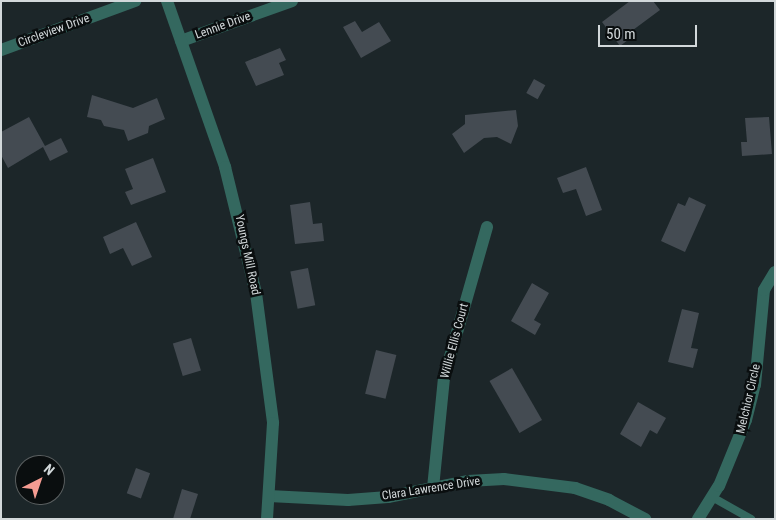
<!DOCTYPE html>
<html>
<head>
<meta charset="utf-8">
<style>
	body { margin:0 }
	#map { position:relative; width:776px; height:520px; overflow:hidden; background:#1c2629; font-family:"Roboto Condensed",sans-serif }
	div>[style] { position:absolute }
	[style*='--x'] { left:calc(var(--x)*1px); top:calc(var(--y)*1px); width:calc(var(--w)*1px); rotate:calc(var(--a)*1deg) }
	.building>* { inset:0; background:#444b52; transform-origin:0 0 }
	.service>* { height:8px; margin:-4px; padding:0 4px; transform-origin:4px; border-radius:4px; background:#34685f }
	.minor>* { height:12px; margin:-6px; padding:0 6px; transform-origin:6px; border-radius:6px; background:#34685f }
	.tertiary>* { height:12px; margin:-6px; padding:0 6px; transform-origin:6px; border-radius:6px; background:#34685f }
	span { translate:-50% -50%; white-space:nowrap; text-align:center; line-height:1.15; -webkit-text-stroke:5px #0a0e0f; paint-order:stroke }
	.street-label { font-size:12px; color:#d2d8da }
	.frame { position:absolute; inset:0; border:2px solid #d2d8da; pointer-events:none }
	.north { position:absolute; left:15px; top:455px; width:50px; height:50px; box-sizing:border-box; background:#0a0e0f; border:1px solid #5a5f60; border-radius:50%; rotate:41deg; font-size:14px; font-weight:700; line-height:20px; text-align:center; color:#d2d8da }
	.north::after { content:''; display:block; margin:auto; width:18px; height:22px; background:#f59c92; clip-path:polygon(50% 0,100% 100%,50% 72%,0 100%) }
	.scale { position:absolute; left:598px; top:25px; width:99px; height:22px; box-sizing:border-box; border:2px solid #d2d8da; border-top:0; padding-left:6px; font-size:15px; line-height:18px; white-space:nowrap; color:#d2d8da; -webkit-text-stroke:4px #0a0e0f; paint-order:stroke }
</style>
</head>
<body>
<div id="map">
	<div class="building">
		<i style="clip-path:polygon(630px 1px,653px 1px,660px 10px,633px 30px,636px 34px,620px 46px,602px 22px)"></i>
		<i style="clip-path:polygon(355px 21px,362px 32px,379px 22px,391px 41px,361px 58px,343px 27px)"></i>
		<i style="clip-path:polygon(280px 48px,286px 60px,279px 63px,284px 75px,256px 86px,245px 62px)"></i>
		<i style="left:534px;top:79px;width:13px;height:16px;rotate:29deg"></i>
		<i style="clip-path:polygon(92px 95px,133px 108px,157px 98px,165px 119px,149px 126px,148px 133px,128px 141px,124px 130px,104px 126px,101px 120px,87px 117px)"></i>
		<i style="clip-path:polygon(516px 110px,518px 126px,511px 144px,497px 137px,484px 138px,464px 153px,452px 134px,465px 124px,465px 115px)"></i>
		<i style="clip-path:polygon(29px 117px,45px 146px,61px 138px,68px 152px,50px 161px,43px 147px,8px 168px,1px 155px,1px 132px)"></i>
		<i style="clip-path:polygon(769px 117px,772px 154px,742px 156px,741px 142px,747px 142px,745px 118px)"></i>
		<i style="clip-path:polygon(153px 158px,166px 192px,131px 205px,125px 192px,133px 189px,125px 169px)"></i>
		<i style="clip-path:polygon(586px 167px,602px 210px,586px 216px,576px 189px,563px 193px,557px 178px)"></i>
		<i style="clip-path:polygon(689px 197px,706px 205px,685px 252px,661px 241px,678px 203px,685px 206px)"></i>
		<i style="clip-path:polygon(310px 202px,313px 224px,322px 223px,324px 241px,295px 244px,290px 205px)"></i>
		<i style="clip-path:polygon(136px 222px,152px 257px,132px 266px,123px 248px,110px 254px,103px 237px)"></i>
		<i style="left:308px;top:268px;width:38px;height:18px;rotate:79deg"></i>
		<i style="clip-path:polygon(532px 283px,549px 293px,534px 320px,541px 324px,535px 335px,511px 321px)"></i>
		<i style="clip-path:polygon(682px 309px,699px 313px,691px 348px,698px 349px,693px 368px,668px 362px)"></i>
		<i style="left:191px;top:338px;width:34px;height:19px;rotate:73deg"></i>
		<i style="left:376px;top:350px;width:21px;height:45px;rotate:14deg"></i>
		<i style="left:512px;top:368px;width:60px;height:26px;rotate:60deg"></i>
		<i style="clip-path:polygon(638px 402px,666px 418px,657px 434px,650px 430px,641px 447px,620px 434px)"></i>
		<i style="left:136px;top:468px;width:15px;height:27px;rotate:20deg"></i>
		<i style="clip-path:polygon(182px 489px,198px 494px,190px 519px,173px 519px)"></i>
	</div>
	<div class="service">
		<i style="--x:712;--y:497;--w:45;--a:29.4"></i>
	</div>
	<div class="minor">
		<i style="--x:181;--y:41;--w:118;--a:-19.8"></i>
		<i style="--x:1;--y:50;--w:143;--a:-20.1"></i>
		<i style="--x:433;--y:488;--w:111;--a:-84.3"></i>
		<i style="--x:444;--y:378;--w:157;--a:-74.1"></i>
		<i style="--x:269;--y:496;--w:79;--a:2.9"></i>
		<i style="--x:348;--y:500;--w:40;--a:-4.3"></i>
		<i style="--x:388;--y:497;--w:82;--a:-11.3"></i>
		<i style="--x:468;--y:481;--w:36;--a:-3"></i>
		<i style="--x:504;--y:479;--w:72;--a:7.2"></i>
		<i style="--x:575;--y:488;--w:36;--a:19"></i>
		<i style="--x:609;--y:500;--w:41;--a:27.8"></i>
		<i style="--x:698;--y:519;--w:39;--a:-58"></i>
		<i style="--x:719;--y:486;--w:71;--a:-67.8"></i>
		<i style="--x:746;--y:420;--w:36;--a:-76"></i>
		<i style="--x:755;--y:385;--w:95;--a:-84.6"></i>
		<i style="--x:764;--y:290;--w:21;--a:-59"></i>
	</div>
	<div class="tertiary">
		<i style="--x:167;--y:1;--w:176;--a:70.7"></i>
		<i style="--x:225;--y:167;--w:130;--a:76.2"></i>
		<i style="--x:256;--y:293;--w:131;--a:82.5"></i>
		<i style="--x:273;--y:423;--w:96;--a:93.6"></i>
	</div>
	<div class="street-label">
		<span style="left:223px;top:26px;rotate:-20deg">Lennie Drive</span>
		<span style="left:54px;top:31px;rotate:-20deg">Circleview Drive</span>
		<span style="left:247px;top:255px;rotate:78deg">Youngs Mill Road</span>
		<span style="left:455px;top:341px;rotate:-75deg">Willie Ellis Court</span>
		<span style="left:749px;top:399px;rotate:-77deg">Melchior Circle</span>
		<span style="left:431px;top:489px;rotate:-9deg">Clara Lawrence Drive</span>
	</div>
	<div class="frame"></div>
	<div class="north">N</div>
	<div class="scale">50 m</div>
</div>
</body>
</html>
